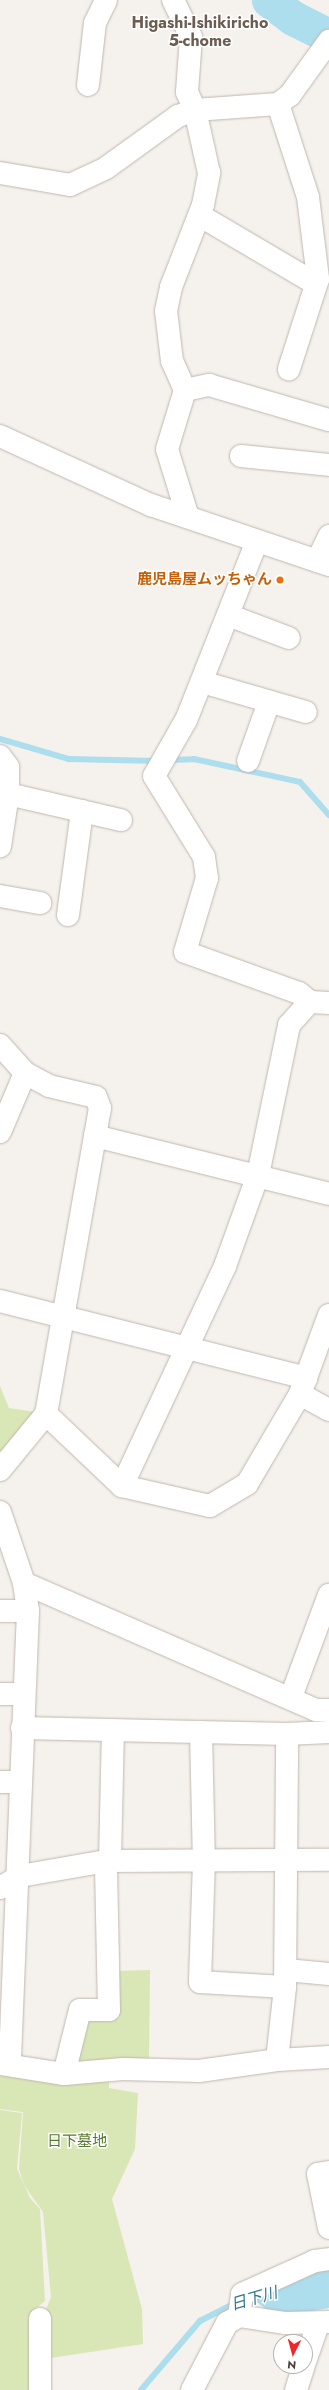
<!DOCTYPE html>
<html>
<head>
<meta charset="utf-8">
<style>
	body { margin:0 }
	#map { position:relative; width:329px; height:2390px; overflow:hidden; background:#f5f1ec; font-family:Jost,"Noto Sans JP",sans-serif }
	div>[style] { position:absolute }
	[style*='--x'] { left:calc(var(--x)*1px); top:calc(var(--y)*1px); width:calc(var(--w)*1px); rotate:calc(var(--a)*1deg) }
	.green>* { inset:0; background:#d9e7b7 }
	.water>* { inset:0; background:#acdeee }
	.stream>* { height:6px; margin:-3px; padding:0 3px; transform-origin:3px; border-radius:3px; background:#acdeee }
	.river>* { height:35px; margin:-17.5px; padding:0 17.5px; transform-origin:17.5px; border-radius:17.5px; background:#acdeee }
	.roads { filter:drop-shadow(0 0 1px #c0b7ae) drop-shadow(0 0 1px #c0b7ae) }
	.minor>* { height:22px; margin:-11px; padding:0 11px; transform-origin:11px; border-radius:11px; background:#fff }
	.dots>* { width:11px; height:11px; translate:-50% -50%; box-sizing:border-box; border:2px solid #fff; border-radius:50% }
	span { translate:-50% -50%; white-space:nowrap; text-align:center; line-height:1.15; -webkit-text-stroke:3px #fff; paint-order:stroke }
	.food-label { font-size:15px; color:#c56008; font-weight:700 }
	.right { translate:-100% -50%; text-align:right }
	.park-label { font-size:15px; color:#587a2e }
	.neighbourhood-label { font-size:16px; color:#6c5d51; font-weight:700 }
	.water-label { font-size:16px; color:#2f7992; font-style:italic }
	.north { position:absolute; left:273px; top:2334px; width:40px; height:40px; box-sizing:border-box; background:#fff; border:1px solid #b6b3b0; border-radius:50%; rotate:186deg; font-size:11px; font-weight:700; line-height:16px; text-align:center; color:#494039 }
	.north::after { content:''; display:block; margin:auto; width:14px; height:18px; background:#f0282c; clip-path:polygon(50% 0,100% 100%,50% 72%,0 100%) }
</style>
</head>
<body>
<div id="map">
	<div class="green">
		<i style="clip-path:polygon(0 1386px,9px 1408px,42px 1413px,0 1465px)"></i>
		<i style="clip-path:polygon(150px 1970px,149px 2061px,75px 2066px,83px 2018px,119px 2018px,118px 1971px)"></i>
		<i style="clip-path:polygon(0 2072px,70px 2085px,109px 2078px,109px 2088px,138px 2093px,135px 2149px,112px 2199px,142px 2309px,143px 2344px,51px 2358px,44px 2314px,51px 2297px,43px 2212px,24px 2185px,19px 2169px,23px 2112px,0 2109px)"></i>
		<i style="clip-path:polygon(0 2110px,22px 2113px,17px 2169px,30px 2198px,40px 2209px,45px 2301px,30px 2313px,32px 2390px,0 2390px)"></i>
	</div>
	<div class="water">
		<i style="clip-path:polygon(329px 2270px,329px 2308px,302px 2313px,267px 2310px,254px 2300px,308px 2273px)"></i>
	</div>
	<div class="stream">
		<i style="--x:0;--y:739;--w:72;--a:16.2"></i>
		<i style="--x:69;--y:759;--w:89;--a:1.3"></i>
		<i style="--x:169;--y:760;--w:25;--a:-2"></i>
		<i style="--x:194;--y:759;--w:108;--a:12.2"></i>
		<i style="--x:300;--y:782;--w:44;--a:48.7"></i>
		<i style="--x:141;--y:2390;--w:91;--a:-49.5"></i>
		<i style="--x:200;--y:2321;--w:39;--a:-27"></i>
	</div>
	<div class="river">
		<i style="--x:269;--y:0;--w:30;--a:37"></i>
		<i style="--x:293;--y:18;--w:40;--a:26.6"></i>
	</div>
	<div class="roads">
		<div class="minor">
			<i style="--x:88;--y:85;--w:62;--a:-83.6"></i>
			<i style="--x:95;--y:23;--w:25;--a:-64"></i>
			<i style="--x:278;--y:104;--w:98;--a:72.1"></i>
			<i style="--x:308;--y:197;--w:83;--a:83"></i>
			<i style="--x:318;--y:279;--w:95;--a:107.9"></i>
			<i style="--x:0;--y:173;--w:71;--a:9.7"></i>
			<i style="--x:70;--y:185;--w:40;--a:-25"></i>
			<i style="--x:106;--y:168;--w:89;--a:-35.8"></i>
			<i style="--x:178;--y:116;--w:18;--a:-19"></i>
			<i style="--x:195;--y:110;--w:20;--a:-114"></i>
			<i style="--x:187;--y:92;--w:55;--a:-85.8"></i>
			<i style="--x:191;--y:37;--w:41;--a:-115.9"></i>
			<i style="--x:199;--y:215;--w:136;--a:30.5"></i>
			<i style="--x:185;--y:390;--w:25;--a:-12"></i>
			<i style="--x:209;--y:385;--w:125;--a:16.3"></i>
			<i style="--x:0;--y:436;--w:166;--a:24.6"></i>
			<i style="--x:151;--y:505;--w:188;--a:18.6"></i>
			<i style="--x:241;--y:456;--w:88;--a:5.8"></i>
			<i style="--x:188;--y:517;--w:71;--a:-107.2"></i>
			<i style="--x:167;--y:449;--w:62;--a:-73"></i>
			<i style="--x:185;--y:390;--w:32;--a:-114"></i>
			<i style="--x:172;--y:361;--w:50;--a:-96.8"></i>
			<i style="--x:166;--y:311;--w:25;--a:-78"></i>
			<i style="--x:171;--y:287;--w:88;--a:-68.7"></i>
			<i style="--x:203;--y:205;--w:33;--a:-79"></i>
			<i style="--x:209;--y:173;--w:65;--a:-102.5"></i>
			<i style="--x:195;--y:110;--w:83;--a:-4.1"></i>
			<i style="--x:278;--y:104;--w:15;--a:-37"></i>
			<i style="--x:290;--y:95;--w:67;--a:-54.2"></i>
			<i style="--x:257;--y:541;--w:193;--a:111.6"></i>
			<i style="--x:186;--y:720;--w:64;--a:119.7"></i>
			<i style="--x:154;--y:776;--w:95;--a:58.3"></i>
			<i style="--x:204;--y:857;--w:21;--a:82"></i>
			<i style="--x:207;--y:878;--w:77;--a:106.6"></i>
			<i style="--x:185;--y:952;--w:121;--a:19.8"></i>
			<i style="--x:299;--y:993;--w:14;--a:39"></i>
			<i style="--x:317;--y:561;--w:28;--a:-64"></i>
			<i style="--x:228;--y:615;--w:65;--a:20.7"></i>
			<i style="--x:202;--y:682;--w:108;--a:16.1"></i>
			<i style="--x:0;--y:756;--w:14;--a:54"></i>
			<i style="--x:8;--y:767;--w:27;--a:90"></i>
			<i style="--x:8;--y:794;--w:53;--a:98.7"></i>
			<i style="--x:248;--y:761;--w:63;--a:-70.4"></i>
			<i style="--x:8;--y:794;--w:116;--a:13"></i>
			<i style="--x:0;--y:896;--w:41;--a:9.9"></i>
			<i style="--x:68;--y:915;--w:105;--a:-82.3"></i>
			<i style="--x:0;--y:1045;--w:38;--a:48"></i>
			<i style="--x:25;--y:1073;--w:27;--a:28"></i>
			<i style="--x:49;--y:1086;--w:48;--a:13.2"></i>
			<i style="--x:96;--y:1097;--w:12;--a:70"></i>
			<i style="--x:100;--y:1108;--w:28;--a:100"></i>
			<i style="--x:95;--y:1136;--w:241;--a:13.9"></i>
			<i style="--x:0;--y:1132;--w:64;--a:-67"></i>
			<i style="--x:0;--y:1301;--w:316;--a:14.1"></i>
			<i style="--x:329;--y:1315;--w:84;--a:110.2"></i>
			<i style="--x:300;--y:1394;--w:33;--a:29"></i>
			<i style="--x:46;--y:1414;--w:105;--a:43.5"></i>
			<i style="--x:122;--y:1486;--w:90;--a:12.8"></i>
			<i style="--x:210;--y:1506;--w:43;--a:-30.7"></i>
			<i style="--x:247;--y:1484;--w:104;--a:-59.5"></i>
			<i style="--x:0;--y:1470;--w:72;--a:-50.6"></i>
			<i style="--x:46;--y:1414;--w:282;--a:-80"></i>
			<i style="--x:122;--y:1486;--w:243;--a:-64.9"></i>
			<i style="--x:225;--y:1266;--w:97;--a:-70.1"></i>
			<i style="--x:258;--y:1175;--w:153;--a:-78.3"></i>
			<i style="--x:289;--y:1025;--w:31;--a:-48"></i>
			<i style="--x:310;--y:1002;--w:19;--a:3"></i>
			<i style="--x:0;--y:1512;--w:75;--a:71.3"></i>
			<i style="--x:24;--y:1583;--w:28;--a:82"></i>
			<i style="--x:28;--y:1611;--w:453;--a:92.3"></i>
			<i style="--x:24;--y:1583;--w:318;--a:23.5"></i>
			<i style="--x:316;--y:1710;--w:13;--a:0"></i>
			<i style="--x:0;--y:1611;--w:28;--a:0"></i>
			<i style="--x:0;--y:1694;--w:24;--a:0"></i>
			<i style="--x:291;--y:1697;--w:109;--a:-69.6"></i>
			<i style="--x:22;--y:1728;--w:265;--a:1.3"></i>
			<i style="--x:287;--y:1734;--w:42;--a:-2.7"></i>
			<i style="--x:201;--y:1732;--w:129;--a:88.7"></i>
			<i style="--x:204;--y:1861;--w:121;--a:91.9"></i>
			<i style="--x:200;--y:1982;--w:85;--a:3.4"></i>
			<i style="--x:0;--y:1782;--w:21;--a:0"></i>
			<i style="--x:110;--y:1861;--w:130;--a:-88.7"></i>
			<i style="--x:0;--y:1888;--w:23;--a:-31"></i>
			<i style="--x:20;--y:1876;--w:87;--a:-9.9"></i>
			<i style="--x:106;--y:1861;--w:223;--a:-0.3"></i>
			<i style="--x:286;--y:1970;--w:43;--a:5.3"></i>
			<i style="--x:277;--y:2060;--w:73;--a:-83.7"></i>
			<i style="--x:285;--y:1987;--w:253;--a:-89.5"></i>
			<i style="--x:0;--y:2064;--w:65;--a:8.9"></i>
			<i style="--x:64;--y:2074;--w:59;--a:-4.8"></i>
			<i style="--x:123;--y:2069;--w:76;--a:1.5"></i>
			<i style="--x:199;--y:2071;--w:79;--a:-8"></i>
			<i style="--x:277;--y:2060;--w:52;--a:-3.3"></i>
			<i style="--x:64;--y:2074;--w:66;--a:-76"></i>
			<i style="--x:80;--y:2010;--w:29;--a:0"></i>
			<i style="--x:109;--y:2010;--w:149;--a:-91.2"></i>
			<i style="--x:329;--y:2172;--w:11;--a:170"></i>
			<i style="--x:318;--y:2174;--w:55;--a:78.5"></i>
			<i style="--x:239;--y:2316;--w:22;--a:-82"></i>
			<i style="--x:242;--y:2294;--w:80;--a:-24.3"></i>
			<i style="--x:315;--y:2261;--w:14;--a:-8"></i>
			<i style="--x:305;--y:2362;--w:39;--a:-71"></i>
			<i style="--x:40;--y:2390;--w:71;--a:-90"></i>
			<i style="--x:192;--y:2390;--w:76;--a:-62.4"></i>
			<i style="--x:227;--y:2323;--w:14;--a:-30"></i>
			<i style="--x:239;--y:2316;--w:47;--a:8.7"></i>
			<i style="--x:285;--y:2323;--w:44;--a:-1.3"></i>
			<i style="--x:296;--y:2390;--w:25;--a:-72"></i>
		</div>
	</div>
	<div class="dots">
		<i style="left:280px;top:580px;background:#e8710a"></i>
	</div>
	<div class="food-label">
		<span class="right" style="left:272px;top:580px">鹿児島屋ムッちゃん</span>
	</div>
	<div class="park-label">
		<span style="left:77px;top:2142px">日下墓地</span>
	</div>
	<div class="neighbourhood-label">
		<span style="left:200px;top:32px">Higashi-Ishikiricho<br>5-chome</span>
	</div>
	<div class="water-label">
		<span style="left:254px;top:2299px;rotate:-16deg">日下川</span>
	</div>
	<div class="north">N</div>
</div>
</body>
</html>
